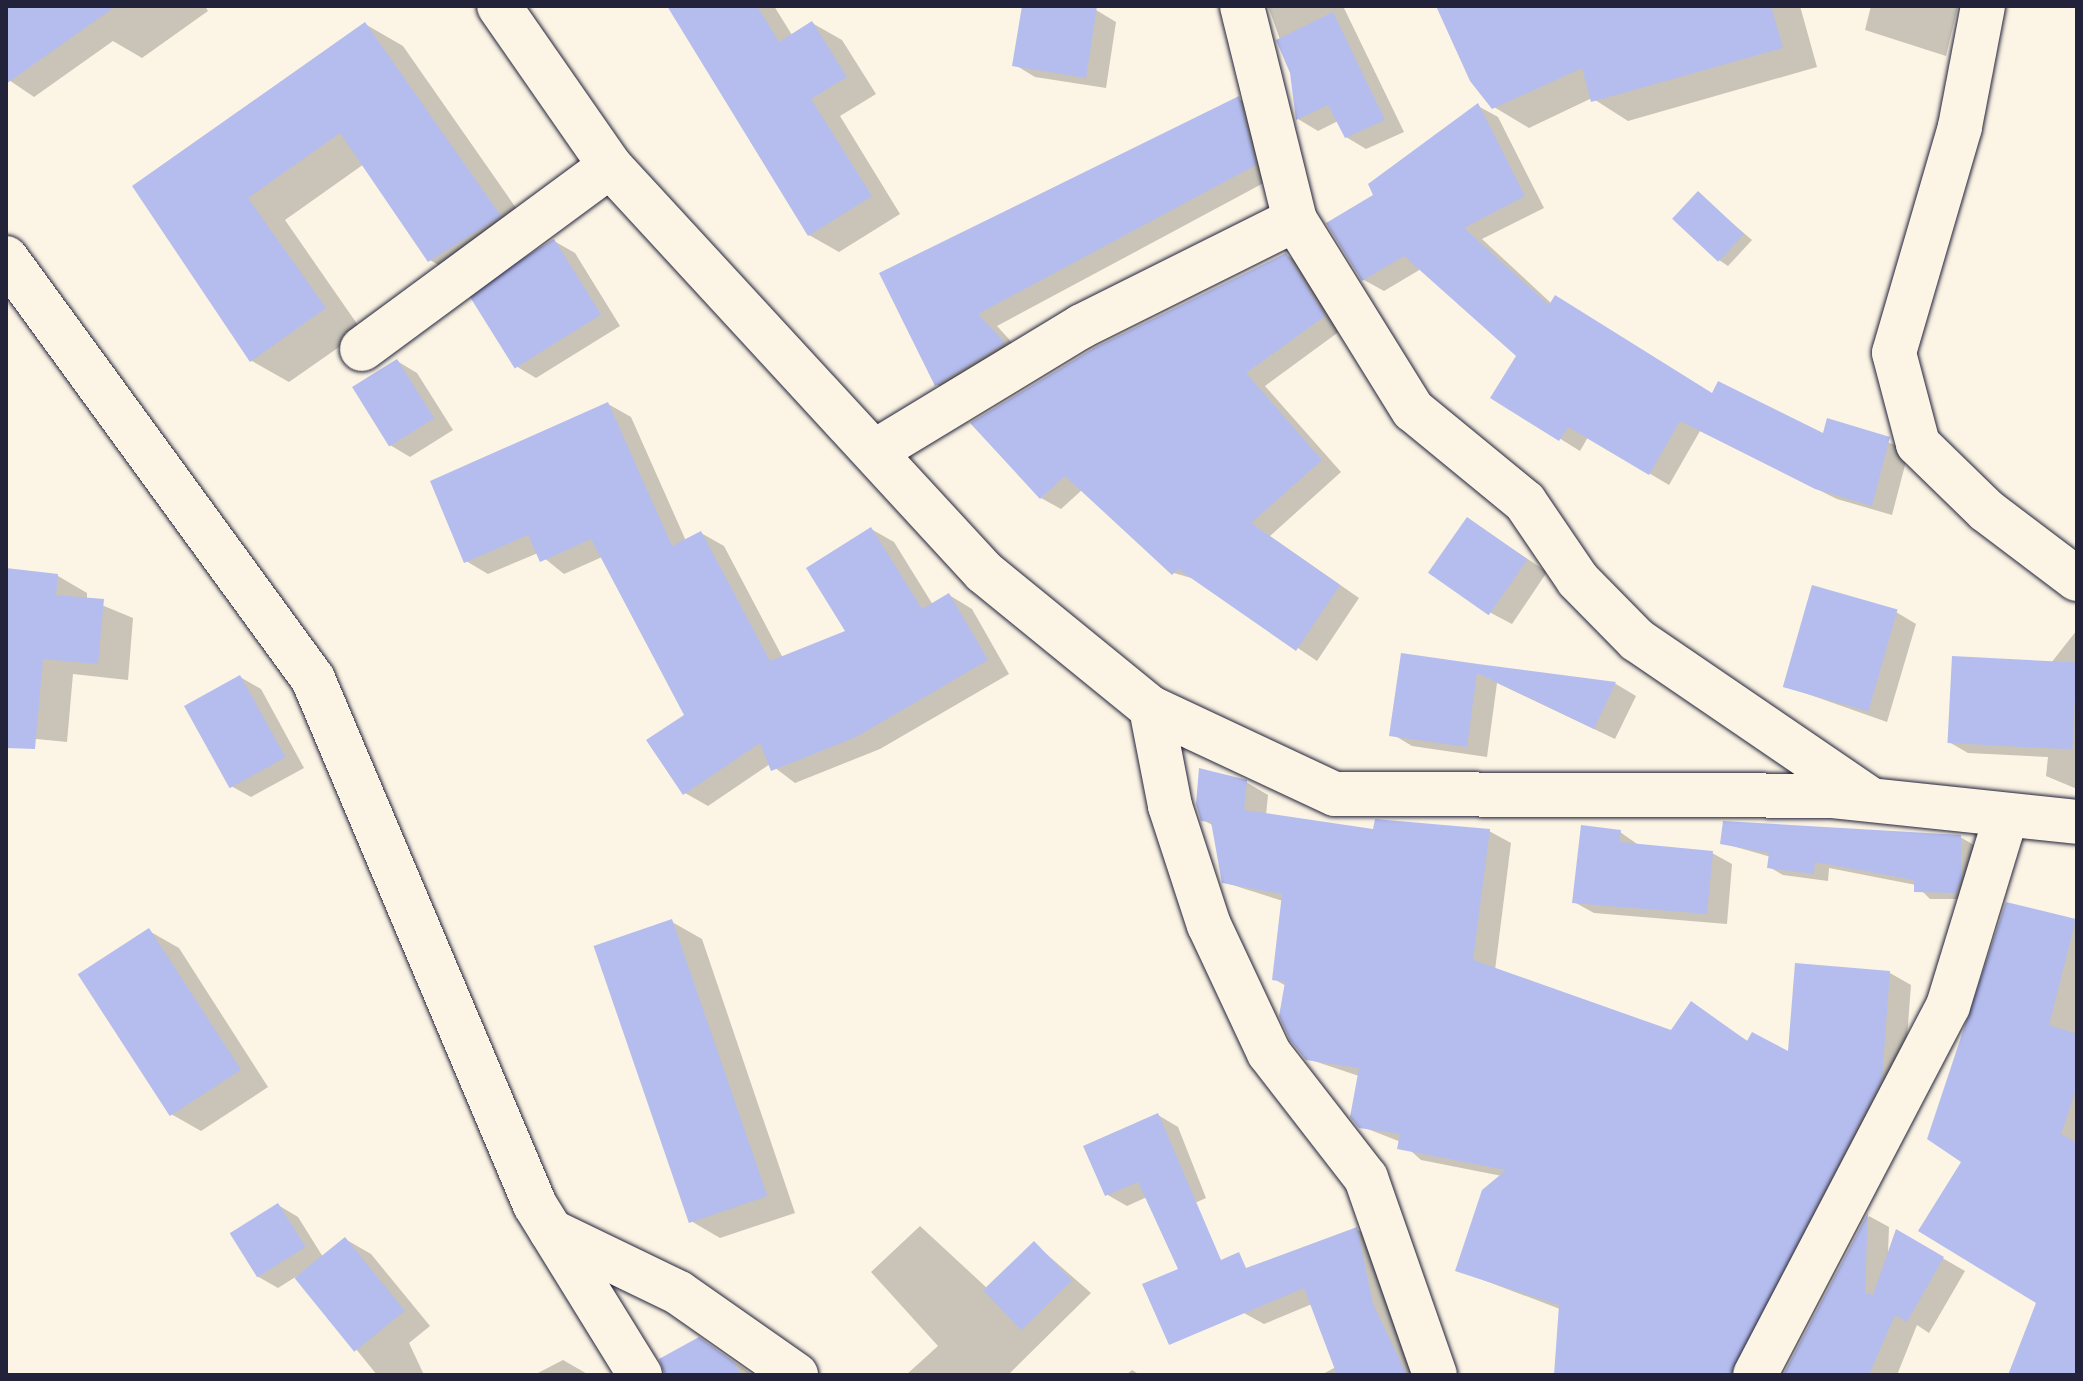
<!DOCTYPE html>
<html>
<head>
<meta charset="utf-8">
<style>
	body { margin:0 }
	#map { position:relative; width:2083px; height:1381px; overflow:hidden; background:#fcf5e5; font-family:Mynerve,sans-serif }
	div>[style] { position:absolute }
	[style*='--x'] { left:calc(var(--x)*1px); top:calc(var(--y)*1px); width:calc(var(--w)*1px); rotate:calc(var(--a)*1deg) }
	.shadow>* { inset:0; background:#0003 }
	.building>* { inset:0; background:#b5bdee; transform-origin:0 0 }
	.roads { filter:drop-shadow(0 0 2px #22223b) drop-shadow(0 0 2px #22223b) }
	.street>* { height:44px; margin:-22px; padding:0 22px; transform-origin:22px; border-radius:22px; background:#fcf5e5 }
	span { translate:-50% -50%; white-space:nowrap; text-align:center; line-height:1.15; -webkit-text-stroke:7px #fcf5e5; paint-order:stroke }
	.frame { position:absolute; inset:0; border:8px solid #22223b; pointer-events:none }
</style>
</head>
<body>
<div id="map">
	<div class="shadow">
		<i style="clip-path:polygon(6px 6px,205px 6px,208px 11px,142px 58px,113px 41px,34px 97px,6px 78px)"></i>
		<i style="clip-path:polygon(669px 6px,774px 6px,792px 35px,812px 23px,842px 40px,876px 94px,840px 116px,900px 214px,839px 252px,809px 235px)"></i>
		<i style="clip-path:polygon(1024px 6px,1096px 10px,1116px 22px,1106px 88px,1035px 77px,1015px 65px)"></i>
		<i style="clip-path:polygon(1268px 6px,1343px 6px,1404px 132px,1366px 149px,1346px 137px,1338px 121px,1318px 131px,1298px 119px,1292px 73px)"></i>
		<i style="clip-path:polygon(1438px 6px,1800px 6px,1817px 67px,1628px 121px,1592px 98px,1529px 128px,1494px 107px)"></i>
		<i style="clip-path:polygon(1871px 6px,1958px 6px,1946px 56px,1865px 30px)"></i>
		<i style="clip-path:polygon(365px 24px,403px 46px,537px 238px,467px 282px,430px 260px,364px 164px,285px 220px,362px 331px,289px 382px,252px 361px,135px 186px)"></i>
		<i style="clip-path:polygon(1239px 99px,1259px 110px,1275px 177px,997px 326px,1024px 356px,957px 396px,936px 384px,881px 274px)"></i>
		<i style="clip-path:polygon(1478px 106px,1498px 117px,1544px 208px,1482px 239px,1552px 304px,1714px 395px,1824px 436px,1829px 421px,1909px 450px,1892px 515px,1837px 499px,1700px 431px,1669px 485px,1588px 437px,1580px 451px,1493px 397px,1519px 356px,1421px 269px,1384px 291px,1364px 280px,1376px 196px)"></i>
		<i style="clip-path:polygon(1698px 194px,1752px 240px,1728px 266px,1719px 260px)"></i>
		<i style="clip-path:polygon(554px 241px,575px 253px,620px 326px,536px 378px,516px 366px)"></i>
		<i style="clip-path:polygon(1286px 255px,1306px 267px,1344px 328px,1265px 386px,1341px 472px,1270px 536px,1359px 598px,1317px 661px,1198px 580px,1174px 573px,1083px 489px,1061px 509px,1041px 498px)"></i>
		<i style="clip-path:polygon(397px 361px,417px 373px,453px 430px,410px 457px,390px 445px)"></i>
		<i style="clip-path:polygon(608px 404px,631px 417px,686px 541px,701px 533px,724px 546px,783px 658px,848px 632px,871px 529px,894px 542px,933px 605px,949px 595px,972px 609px,1009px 674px,880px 749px,795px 783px,770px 764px,708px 806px,685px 793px,687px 715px,602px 557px,564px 574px,538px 553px,488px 574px,466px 561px)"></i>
		<i style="clip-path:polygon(1468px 519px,1547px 572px,1512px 624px,1491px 613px)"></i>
		<i style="clip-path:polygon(6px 570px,58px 576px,87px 593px,87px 599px,133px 618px,128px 680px,73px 674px,67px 742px,6px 736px)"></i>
		<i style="clip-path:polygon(1896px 612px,1916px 624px,1887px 722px,1785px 686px)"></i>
		<i style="clip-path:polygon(2077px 630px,2077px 789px,2046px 776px,2048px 757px,1968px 753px,1949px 742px,2051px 663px)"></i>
		<i style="clip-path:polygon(1403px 655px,1616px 684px,1636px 696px,1615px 739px,1497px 683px,1487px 757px,1412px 746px,1392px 734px)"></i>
		<i style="clip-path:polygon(240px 677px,261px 689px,304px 768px,251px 797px,231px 786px)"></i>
		<i style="clip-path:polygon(1246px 782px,1268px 795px,1266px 815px,1375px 831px,1489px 831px,1511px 843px,1495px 970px,1671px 1033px,1692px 1004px,1749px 1042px,1790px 1055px,1890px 973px,1911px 985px,1903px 1091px,1759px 1375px,1556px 1375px,1560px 1309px,1457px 1270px,1502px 1176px,1421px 1160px,1401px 1142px,1360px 1126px,1359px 1076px,1308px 1059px,1286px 986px,1274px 979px,1283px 901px,1223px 882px,1214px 826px,1203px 820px)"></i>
		<i style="clip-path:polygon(1620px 832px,1640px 846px,1712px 853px,1732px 864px,1727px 924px,1594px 913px,1574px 902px)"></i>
		<i style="clip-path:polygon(1960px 837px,1974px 845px,1970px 899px,1930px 899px,1916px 885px,1829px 868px,1828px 881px,1783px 875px,1769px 867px,1771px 857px,1722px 843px)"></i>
		<i style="clip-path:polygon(2075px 921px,2077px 1375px,2027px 1375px,2052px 1299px,1964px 1162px)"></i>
		<i style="clip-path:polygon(672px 922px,702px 939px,795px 1213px,720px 1238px,691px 1221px)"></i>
		<i style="clip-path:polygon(149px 931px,179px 948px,268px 1087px,201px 1131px,171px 1114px)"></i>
		<i style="clip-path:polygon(1158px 1115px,1178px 1127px,1206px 1198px,1170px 1214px,1147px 1197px,1127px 1206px,1106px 1194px)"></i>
		<i style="clip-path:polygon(278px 1205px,298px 1217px,323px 1257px,345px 1239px,371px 1254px,430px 1326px,409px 1343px,424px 1375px,377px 1375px,297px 1276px,278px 1288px,257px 1276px)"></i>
		<i style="clip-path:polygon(1869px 1216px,1889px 1227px,1888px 1254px,1897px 1232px,1965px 1271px,1929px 1333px,1917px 1325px,1897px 1375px,1785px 1375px)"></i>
		<i style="clip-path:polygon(920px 1226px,988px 1289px,1035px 1244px,1091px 1293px,1008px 1375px,906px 1375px,938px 1346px,871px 1272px)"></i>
		<i style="clip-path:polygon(1356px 1229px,1377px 1241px,1418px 1375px,1321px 1375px,1336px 1367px,1312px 1304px,1264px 1324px,1244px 1313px)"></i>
		<i style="clip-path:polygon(718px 1351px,753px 1375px,688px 1375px)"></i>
		<i style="clip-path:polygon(563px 1360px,589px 1375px,534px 1375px)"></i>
		<i style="clip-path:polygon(1132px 1370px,1140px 1375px,1126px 1375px)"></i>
	</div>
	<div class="building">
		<i style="clip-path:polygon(6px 6px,116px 6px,6px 84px)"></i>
		<i style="clip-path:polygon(667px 6px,757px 6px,779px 42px,812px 21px,847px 77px,811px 99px,872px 196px,808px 236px)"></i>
		<i style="clip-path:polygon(1022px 6px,1097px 6px,1086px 78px,1012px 66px)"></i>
		<i style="clip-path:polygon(1436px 6px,1771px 6px,1783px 48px,1591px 102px,1582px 68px,1492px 109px,1470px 81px)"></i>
		<i style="clip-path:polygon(1333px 12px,1385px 120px,1345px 138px,1328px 105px,1296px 120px,1290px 73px,1276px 40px)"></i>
		<i style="clip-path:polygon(365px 22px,501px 216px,428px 262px,340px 133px,248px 198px,326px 308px,250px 362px,132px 186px)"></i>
		<i style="clip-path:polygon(1239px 96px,1256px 165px,978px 314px,1005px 343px,935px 386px,879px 273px)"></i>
		<i style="clip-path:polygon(1478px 103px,1525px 196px,1464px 228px,1549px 305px,1555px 295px,1712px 393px,1718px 381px,1823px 433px,1827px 418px,1890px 437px,1872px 506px,1815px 489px,1680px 421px,1649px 475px,1568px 427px,1559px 441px,1490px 398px,1516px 356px,1404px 256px,1362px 281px,1326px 223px,1373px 195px,1368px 184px)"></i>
		<i style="left:1698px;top:191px;width:63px;height:38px;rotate:43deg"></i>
		<i style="left:554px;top:239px;width:89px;height:102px;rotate:58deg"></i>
		<i style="clip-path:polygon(1286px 253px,1325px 316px,1246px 373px,1322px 460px,1251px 523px,1340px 585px,1296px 651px,1178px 569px,1172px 575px,1065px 476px,1040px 499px,970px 423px,1094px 348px)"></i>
		<i style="left:397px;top:359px;width:70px;height:53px;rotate:58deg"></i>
		<i style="clip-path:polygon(608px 402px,672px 546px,701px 531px,770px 661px,845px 631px,806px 568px,871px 527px,922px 609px,949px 593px,988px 660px,856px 737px,771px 771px,760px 743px,683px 795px,646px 740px,684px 715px,591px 539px,540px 562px,528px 535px,464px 563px,430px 481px)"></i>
		<i style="left:1467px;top:517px;width:74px;height:68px;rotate:35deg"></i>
		<i style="clip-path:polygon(6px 568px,58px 574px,56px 595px,104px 599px,98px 664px,43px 659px,35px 749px,6px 748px)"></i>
		<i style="left:1812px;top:585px;width:89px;height:106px;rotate:16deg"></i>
		<i style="clip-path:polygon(1401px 653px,1478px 664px,1616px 682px,1594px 729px,1477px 673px,1467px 747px,1389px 736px)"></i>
		<i style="left:1952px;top:656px;width:125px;height:87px;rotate:3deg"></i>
		<i style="left:240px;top:675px;width:94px;height:64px;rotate:61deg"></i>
		<i style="clip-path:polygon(1199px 768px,1247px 780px,1244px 810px,1373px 829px,1375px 819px,1490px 829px,1473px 960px,1671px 1030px,1691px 1001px,1747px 1041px,1752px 1032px,1788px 1051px,1795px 963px,1890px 971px,1882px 1079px,1730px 1375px,1554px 1375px,1559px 1305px,1455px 1271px,1482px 1190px,1506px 1170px,1397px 1149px,1400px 1134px,1359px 1128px,1350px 1117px,1359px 1068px,1306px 1060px,1290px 1040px,1279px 1016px,1285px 982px,1272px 980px,1282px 894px,1222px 883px,1211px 822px,1201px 821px,1196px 804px)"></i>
		<i style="clip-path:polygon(1723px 821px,1961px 835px,1961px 879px,1956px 893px,1914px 892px,1914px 880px,1815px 862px,1814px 874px,1767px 868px,1769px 853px,1720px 844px)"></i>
		<i style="clip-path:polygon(1581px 825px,1621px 830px,1619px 842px,1713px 851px,1707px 914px,1572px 903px)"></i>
		<i style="clip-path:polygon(2006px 902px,2076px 919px,2049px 1025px,2077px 1034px,2077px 1086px,2061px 1134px,2077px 1143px,2077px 1375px,2008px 1375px,2036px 1303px,1918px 1231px,1961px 1162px,1927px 1139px)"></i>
		<i style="left:672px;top:919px;width:293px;height:83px;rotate:71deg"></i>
		<i style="left:149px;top:928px;width:169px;height:85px;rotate:57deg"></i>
		<i style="clip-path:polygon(1158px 1113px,1221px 1260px,1239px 1252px,1246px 1268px,1357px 1227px,1373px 1304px,1407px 1375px,1337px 1375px,1304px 1288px,1169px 1345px,1142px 1284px,1178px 1269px,1138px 1182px,1105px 1196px,1083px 1146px)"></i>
		<i style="left:278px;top:1203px;width:52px;height:57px;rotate:58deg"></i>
		<i style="clip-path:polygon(1868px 1213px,1865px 1293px,1873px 1295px,1896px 1229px,1944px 1257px,1907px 1322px,1895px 1315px,1869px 1375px,1783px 1375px)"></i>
		<i style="left:345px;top:1237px;width:95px;height:65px;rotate:51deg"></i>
		<i style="left:1034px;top:1241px;width:55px;height:71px;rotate:46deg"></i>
		<i style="clip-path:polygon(699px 1337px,734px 1362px,741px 1375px,665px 1375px,659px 1359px)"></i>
	</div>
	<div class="roads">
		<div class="street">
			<i style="--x:499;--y:6;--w:195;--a:55.2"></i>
			<i style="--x:610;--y:166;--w:552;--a:47.35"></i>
			<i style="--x:984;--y:572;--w:215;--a:39.2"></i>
			<i style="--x:1151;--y:708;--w:203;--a:25.1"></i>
			<i style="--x:1335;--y:794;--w:496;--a:0.2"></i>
			<i style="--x:1831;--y:796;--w:247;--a:6"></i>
			<i style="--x:1242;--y:6;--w:220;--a:76.1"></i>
			<i style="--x:1295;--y:220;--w:224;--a:58.2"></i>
			<i style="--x:1413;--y:410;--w:145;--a:39.4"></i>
			<i style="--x:1525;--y:502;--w:94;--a:55.8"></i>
			<i style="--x:1578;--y:580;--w:84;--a:45.5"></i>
			<i style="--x:1637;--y:640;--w:282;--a:34.3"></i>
			<i style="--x:1983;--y:6;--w:123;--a:100.8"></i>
			<i style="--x:1960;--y:127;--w:235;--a:106.3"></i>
			<i style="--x:1894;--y:353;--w:94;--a:75.2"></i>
			<i style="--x:1918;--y:444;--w:96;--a:44.2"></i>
			<i style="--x:1987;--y:511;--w:113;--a:37.1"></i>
			<i style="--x:6;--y:258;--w:521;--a:53.9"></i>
			<i style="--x:313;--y:679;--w:571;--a:67.12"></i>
			<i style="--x:535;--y:1205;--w:200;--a:58.3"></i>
			<i style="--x:362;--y:349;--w:308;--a:-36.4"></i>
			<i style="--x:874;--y:452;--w:243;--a:-31.2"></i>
			<i style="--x:1082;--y:326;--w:238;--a:-26.5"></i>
			<i style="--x:1151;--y:708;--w:100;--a:79"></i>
			<i style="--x:1170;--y:806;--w:125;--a:71.9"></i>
			<i style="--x:1209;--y:925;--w:141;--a:64.9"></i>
			<i style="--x:1269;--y:1053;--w:158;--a:52.2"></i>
			<i style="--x:1366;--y:1178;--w:209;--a:70.7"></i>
			<i style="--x:551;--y:1231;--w:142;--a:25.8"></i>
			<i style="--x:679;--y:1293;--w:143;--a:35"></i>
			<i style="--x:1755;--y:1375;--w:416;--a:-62.4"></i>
			<i style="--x:1948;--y:1006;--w:199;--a:-73"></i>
		</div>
	</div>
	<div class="frame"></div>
</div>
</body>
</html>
